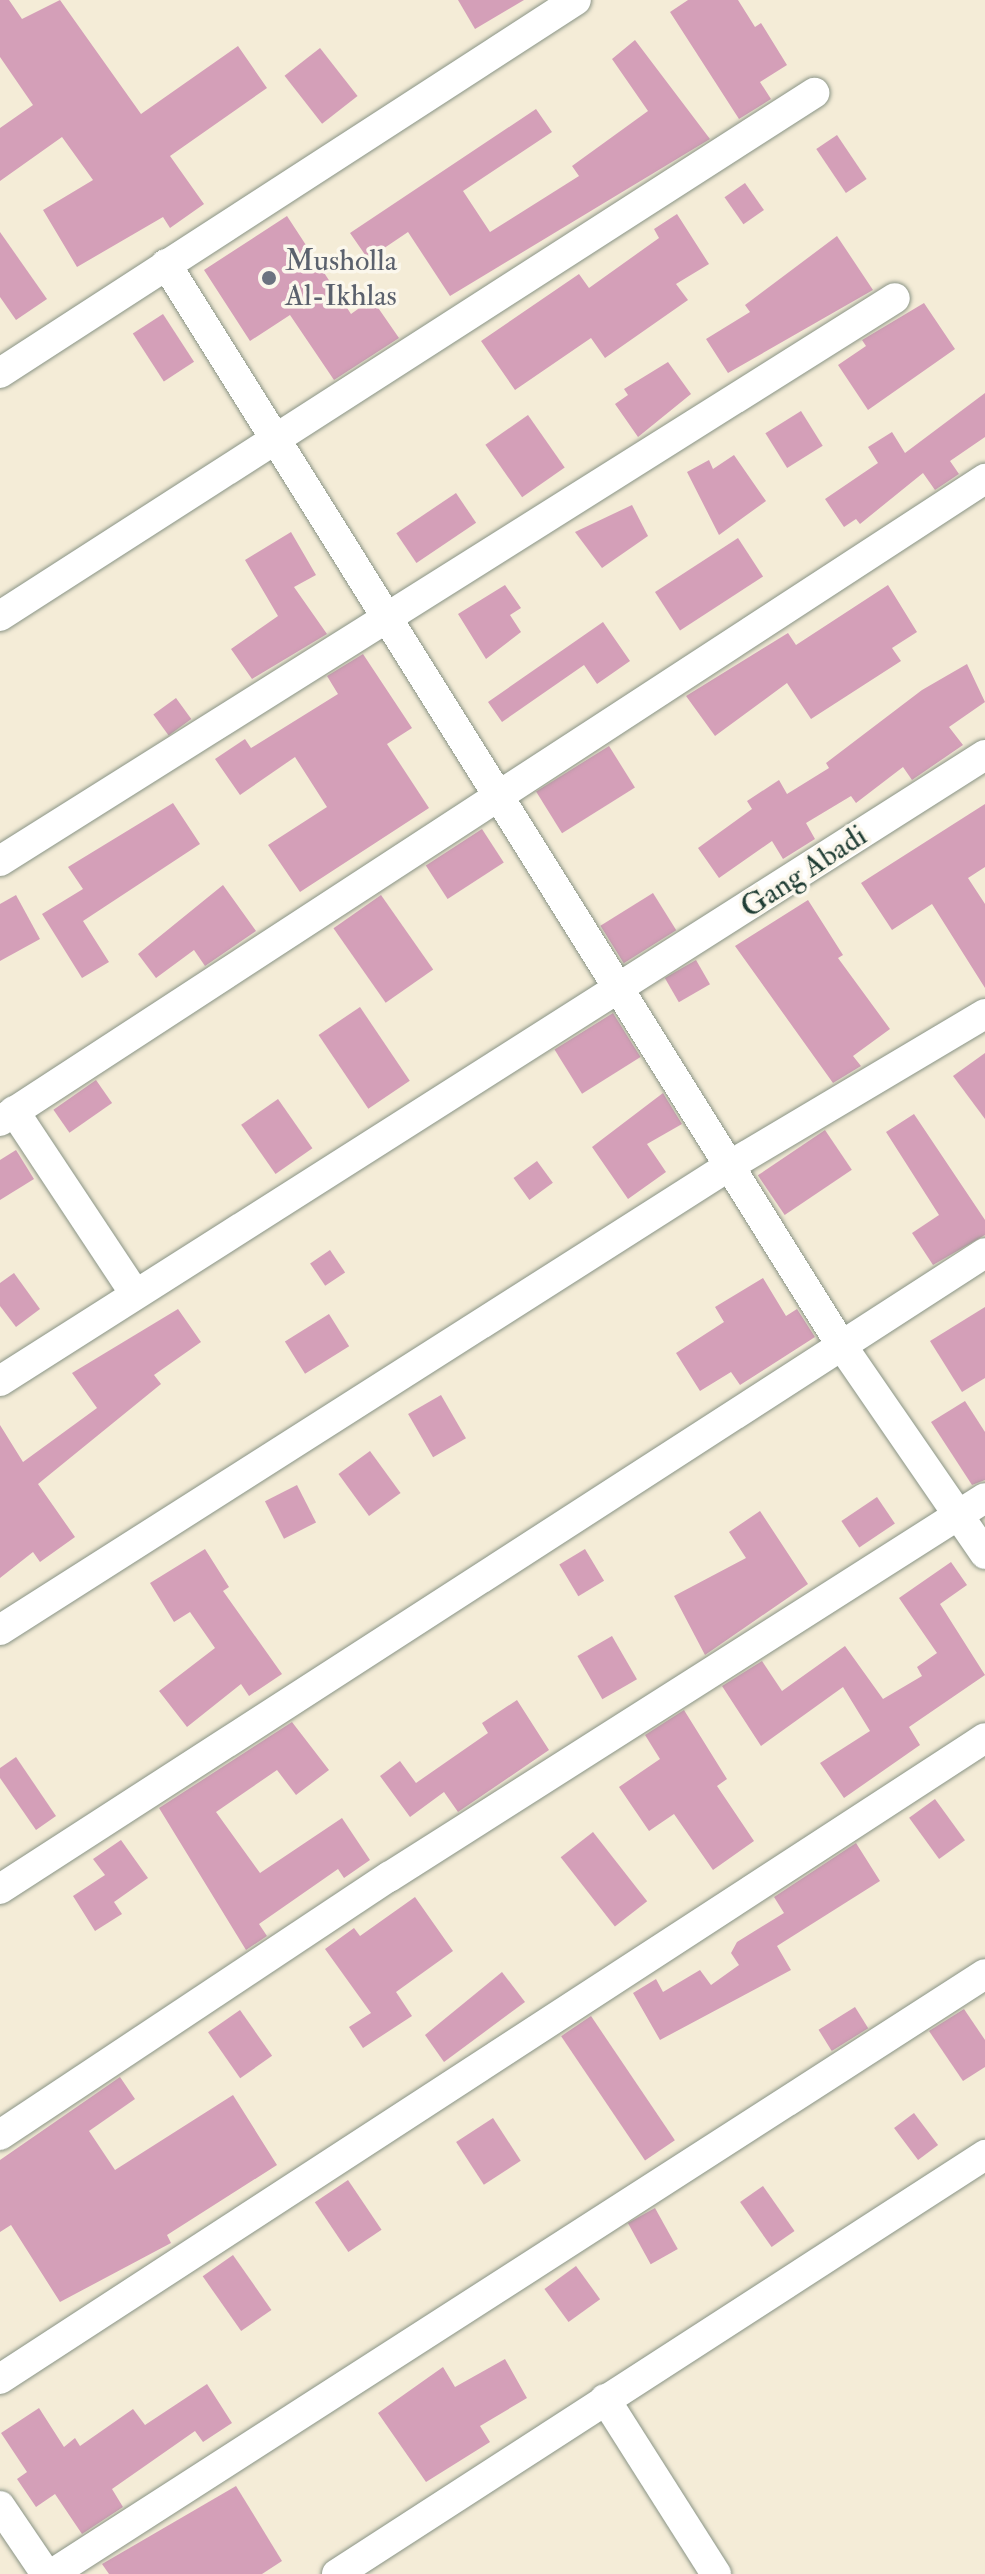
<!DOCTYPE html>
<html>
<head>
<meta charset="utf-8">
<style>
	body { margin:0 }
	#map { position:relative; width:985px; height:2574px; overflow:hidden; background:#f4ecd7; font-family:"IM FELL Double Pica",serif }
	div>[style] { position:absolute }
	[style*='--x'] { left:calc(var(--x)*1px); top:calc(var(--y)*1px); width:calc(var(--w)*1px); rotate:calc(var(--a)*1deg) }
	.building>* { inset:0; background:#d49fb8; transform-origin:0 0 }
	.roads { filter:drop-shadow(0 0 2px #8a9486) drop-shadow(0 0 2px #8a9486) }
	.street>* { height:30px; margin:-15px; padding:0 15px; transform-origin:15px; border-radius:15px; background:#fff }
	.dots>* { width:22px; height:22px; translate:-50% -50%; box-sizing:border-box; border:4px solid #fbf7ec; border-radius:50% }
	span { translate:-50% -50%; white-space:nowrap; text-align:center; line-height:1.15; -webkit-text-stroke:7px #fbf7ec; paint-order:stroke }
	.worship-label { font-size:30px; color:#5b616d }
	.left { translate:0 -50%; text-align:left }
	.street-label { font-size:30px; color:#1f3d34 }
</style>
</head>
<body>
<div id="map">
	<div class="building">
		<i style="clip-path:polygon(0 0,9px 0,22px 19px,60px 0,141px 114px,238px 46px,267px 88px,170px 156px,204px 204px,170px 228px,163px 217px,77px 267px,43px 210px,93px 180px,62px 137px,0 181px,0 128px,33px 105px,0 57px)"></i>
		<i style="clip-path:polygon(458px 0,524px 0,475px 29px)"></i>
		<i style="clip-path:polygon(688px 0,738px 0,755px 27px,761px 23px,787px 65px,760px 82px,771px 99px,739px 119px,670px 12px)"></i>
		<i style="clip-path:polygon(635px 40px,710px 139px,450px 296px,408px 232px,368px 259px,350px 233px,536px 109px,552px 132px,463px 191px,490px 232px,579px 176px,572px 166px,648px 111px,612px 59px)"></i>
		<i style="left:320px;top:48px;width:61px;height:45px;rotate:52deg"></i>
		<i style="left:837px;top:135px;width:53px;height:25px;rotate:56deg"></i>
		<i style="left:745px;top:183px;width:33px;height:25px;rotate:55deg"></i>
		<i style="clip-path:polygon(677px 214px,709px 264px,676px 284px,688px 300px,605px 358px,591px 338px,515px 390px,481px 341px,579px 274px,589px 288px,659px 238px,654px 229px)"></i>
		<i style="clip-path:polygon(287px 216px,351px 314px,372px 299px,399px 338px,334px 380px,290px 315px,250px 341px,204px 270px)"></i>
		<i style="clip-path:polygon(0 232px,47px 299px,16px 320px,0 297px)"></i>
		<i style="clip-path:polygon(837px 236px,873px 290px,728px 373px,706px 339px,750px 312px,745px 305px)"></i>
		<i style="clip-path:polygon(924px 303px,955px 349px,868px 410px,838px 365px,866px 346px,862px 340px)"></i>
		<i style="left:163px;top:314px;width:57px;height:36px;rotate:57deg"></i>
		<i style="clip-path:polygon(668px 362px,691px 394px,638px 437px,615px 404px,628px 395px,624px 389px)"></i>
		<i style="clip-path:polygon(985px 393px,985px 437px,950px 461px,959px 474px,935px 490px,923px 473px,860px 524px,856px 519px,844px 527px,825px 499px,878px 463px,868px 447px,892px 432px,905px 453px)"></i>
		<i style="left:801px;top:411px;width:41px;height:42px;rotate:58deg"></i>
		<i style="left:528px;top:415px;width:64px;height:52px;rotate:55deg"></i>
		<i style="clip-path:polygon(734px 455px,766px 501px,719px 535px,687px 472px,709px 460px,713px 469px)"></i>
		<i style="left:456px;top:493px;width:36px;height:72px;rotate:56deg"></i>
		<i style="clip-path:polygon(632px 505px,648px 536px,602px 568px,575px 532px)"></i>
		<i style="clip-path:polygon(291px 532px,316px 575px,294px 587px,327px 634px,252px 679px,231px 649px,278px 616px,245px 560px)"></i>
		<i style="left:738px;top:538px;width:46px;height:99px;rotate:57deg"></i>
		<i style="clip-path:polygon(505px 585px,521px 608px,510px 615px,521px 632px,486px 659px,458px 614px)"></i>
		<i style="clip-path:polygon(888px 585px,917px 632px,892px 648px,901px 661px,811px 719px,787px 683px,715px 736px,686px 696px,788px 633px,796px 645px)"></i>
		<i style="clip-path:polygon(603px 622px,630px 661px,597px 684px,584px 665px,502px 722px,488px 702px)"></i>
		<i style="clip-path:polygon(363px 654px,412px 728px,387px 744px,429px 808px,300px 892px,268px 845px,327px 807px,295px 757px,240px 795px,215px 759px,245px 739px,251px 748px,338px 694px,327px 676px)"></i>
		<i style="clip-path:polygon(967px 664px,985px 702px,949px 727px,963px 745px,912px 780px,903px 767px,856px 803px,851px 796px,806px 823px,815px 839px,783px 859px,772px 841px,719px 878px,698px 848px,752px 809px,747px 801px,779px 780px,787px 794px,829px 768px,826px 763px,922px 690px)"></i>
		<i style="left:176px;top:698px;width:26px;height:28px;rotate:54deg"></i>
		<i style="left:609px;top:746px;width:49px;height:86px;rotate:58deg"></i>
		<i style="clip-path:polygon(173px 803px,200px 844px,83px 921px,109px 962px,82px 978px,42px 914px,83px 889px,68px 867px)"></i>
		<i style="clip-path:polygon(985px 804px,985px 867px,968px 878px,985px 904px,985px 988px,932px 904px,892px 930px,861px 883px)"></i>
		<i style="left:482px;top:829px;width:40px;height:67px;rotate:57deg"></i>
		<i style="clip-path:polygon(223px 885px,256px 931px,205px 966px,194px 950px,156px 978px,138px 954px)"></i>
		<i style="left:653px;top:893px;width:44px;height:62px;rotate:58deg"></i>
		<i style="clip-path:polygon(16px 895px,40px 939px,0 961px,0 904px)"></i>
		<i style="left:381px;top:895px;width:91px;height:58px;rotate:55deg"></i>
		<i style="clip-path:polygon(808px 900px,843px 955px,838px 958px,890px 1029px,853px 1056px,861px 1066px,833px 1083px,735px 946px)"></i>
		<i style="left:696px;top:960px;width:28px;height:36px;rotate:60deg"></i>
		<i style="left:360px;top:1007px;width:89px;height:50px;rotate:56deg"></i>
		<i style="left:613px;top:1013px;width:52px;height:69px;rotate:58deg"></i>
		<i style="clip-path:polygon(985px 1053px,985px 1119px,953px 1076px)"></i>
		<i style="left:96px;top:1080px;width:28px;height:52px;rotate:55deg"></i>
		<i style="clip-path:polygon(663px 1093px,682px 1124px,647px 1144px,666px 1172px,628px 1199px,592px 1147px)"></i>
		<i style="left:278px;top:1099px;width:60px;height:45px;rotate:55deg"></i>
		<i style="clip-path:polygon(914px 1114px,985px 1220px,985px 1235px,933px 1265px,912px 1233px,939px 1215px,886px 1132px)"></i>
		<i style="left:825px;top:1130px;width:48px;height:81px;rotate:56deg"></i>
		<i style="clip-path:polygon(16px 1150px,34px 1179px,0 1200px,0 1160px)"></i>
		<i style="left:537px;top:1161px;width:27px;height:29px;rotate:54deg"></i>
		<i style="left:330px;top:1250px;width:27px;height:24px;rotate:56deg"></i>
		<i style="clip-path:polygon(14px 1273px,40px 1309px,16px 1327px,0 1306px,0 1283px)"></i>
		<i style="clip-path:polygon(763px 1278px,786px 1316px,797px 1309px,815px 1337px,740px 1385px,731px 1372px,700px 1391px,676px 1353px,724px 1322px,715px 1307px)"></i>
		<i style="clip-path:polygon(985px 1307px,985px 1378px,962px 1392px,930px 1341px)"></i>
		<i style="clip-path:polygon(178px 1309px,201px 1342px,154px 1375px,161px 1384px,38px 1484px,75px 1537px,40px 1562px,33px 1552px,0 1578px,0 1425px,23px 1462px,97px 1408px,72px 1373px)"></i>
		<i style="left:329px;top:1314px;width:38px;height:52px;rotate:58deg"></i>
		<i style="left:441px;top:1395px;width:50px;height:38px;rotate:60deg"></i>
		<i style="clip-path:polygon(965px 1401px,985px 1432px,985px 1480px,972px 1485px,931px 1422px)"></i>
		<i style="left:370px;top:1451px;width:52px;height:39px;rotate:54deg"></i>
		<i style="left:297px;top:1485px;width:42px;height:36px;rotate:63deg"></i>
		<i style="left:877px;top:1497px;width:32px;height:43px;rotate:56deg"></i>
		<i style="clip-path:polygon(760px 1511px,808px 1584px,705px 1655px,674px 1596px,746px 1558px,729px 1532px)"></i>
		<i style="clip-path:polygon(205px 1549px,229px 1587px,223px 1591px,282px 1674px,249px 1696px,241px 1684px,187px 1727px,159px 1691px,215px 1648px,190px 1612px,174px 1622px,150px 1583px)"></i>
		<i style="left:585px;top:1549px;width:37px;height:30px;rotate:59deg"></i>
		<i style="clip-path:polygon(951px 1562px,967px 1585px,940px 1604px,985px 1675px,909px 1727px,920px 1745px,844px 1798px,820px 1763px,870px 1731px,843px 1687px,761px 1746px,722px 1686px,762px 1661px,782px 1691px,845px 1646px,883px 1699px,922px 1676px,917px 1667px,937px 1653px,899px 1598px)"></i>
		<i style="left:612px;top:1636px;width:50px;height:40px;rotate:60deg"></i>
		<i style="clip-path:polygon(517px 1700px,549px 1750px,458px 1812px,444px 1792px,410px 1817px,380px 1776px,400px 1761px,416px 1783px,488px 1733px,482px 1723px)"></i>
		<i style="clip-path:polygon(684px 1710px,727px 1779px,717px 1786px,754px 1841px,713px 1870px,674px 1814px,649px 1831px,619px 1787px,660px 1759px,645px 1735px)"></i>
		<i style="clip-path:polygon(292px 1722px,329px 1770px,296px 1795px,277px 1770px,216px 1812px,260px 1873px,342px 1818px,370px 1860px,344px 1878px,338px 1869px,259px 1924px,267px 1936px,246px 1950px,159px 1808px)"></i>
		<i style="clip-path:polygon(16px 1757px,56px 1816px,36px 1830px,0 1778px,0 1768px)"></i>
		<i style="left:935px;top:1799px;width:51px;height:32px;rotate:54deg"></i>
		<i style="left:593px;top:1832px;width:88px;height:41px;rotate:52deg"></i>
		<i style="clip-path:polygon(121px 1840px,148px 1878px,114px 1902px,122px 1914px,95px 1931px,73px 1896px,105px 1875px,93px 1859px)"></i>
		<i style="clip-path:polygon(856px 1843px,880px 1881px,777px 1946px,791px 1970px,660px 2040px,633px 1993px,656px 1979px,663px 1992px,700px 1970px,711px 1985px,739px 1965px,731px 1953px,737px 1942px,784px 1913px,774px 1897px)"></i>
		<i style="clip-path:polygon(415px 1897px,453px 1951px,396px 1992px,412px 2016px,363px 2048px,349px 2027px,371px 2013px,325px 1949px,354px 1928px,360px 1936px)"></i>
		<i style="clip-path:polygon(502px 1972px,525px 2002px,444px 2062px,425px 2035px)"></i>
		<i style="left:855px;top:2007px;width:25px;height:43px;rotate:58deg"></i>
		<i style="clip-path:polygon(964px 2009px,985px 2040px,985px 2067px,963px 2081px,929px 2031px)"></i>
		<i style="left:240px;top:2010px;width:56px;height:39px;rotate:55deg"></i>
		<i style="left:591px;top:2016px;width:150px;height:36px;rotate:56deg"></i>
		<i style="clip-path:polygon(120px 2077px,135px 2099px,89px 2131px,115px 2170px,233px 2095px,277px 2165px,167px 2235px,171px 2243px,60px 2302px,11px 2225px,0 2232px,0 2160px)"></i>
		<i style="left:914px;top:2113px;width:40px;height:25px;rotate:53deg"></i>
		<i style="left:493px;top:2118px;width:51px;height:44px;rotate:57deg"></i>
		<i style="left:348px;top:2180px;width:60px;height:40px;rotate:56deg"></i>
		<i style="left:763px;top:2186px;width:55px;height:28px;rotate:55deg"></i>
		<i style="left:655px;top:2208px;width:47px;height:31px;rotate:61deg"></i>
		<i style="left:233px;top:2255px;width:67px;height:37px;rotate:55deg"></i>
		<i style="left:576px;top:2266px;width:41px;height:39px;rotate:54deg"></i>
		<i style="clip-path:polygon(505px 2359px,527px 2398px,480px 2426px,490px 2442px,426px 2482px,378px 2413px,443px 2367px,455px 2387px)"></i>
		<i style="clip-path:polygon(207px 2384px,232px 2423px,203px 2442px,195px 2431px,112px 2489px,123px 2507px,82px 2534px,55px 2494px,36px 2507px,17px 2479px,27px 2472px,1px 2433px,39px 2408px,64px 2447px,75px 2438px,80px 2446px,133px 2409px,145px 2425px)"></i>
		<i style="clip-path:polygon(236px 2486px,282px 2561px,262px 2574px,109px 2574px,102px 2564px)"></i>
	</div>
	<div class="roads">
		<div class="street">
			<i style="--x:166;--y:264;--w:1272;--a:58.01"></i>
			<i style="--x:840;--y:1343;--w:256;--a:55.5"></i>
			<i style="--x:0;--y:373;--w:686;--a:-32.93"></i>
			<i style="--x:0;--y:616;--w:968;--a:-32.72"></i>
			<i style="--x:0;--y:861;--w:1057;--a:-32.17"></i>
			<i style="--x:14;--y:1111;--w:219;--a:56.5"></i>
			<i style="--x:0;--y:1121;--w:1176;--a:-33.1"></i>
			<i style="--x:0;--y:1381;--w:1167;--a:-32.44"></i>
			<i style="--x:0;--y:1630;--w:870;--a:-32.47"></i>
			<i style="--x:734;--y:1163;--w:292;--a:-30.7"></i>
			<i style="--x:0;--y:1889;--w:1172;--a:-32.85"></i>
			<i style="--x:0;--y:2135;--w:467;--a:-33.6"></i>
			<i style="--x:389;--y:1877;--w:706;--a:-32.45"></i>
			<i style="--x:0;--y:2379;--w:1175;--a:-33.05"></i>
			<i style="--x:605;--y:2399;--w:207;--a:57.6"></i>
			<i style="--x:0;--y:2506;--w:82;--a:55.9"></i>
			<i style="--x:52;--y:2574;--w:1109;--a:-32.74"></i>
			<i style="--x:337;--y:2574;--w:772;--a:-32.89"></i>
		</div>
	</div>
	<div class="dots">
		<i style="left:269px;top:278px;background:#6b7280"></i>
	</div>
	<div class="worship-label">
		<span class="left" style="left:285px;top:278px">Musholla<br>Al-Ikhlas</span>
	</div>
	<div class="street-label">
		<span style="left:804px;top:872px;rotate:-33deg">Gang Abadi</span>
	</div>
</div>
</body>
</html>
